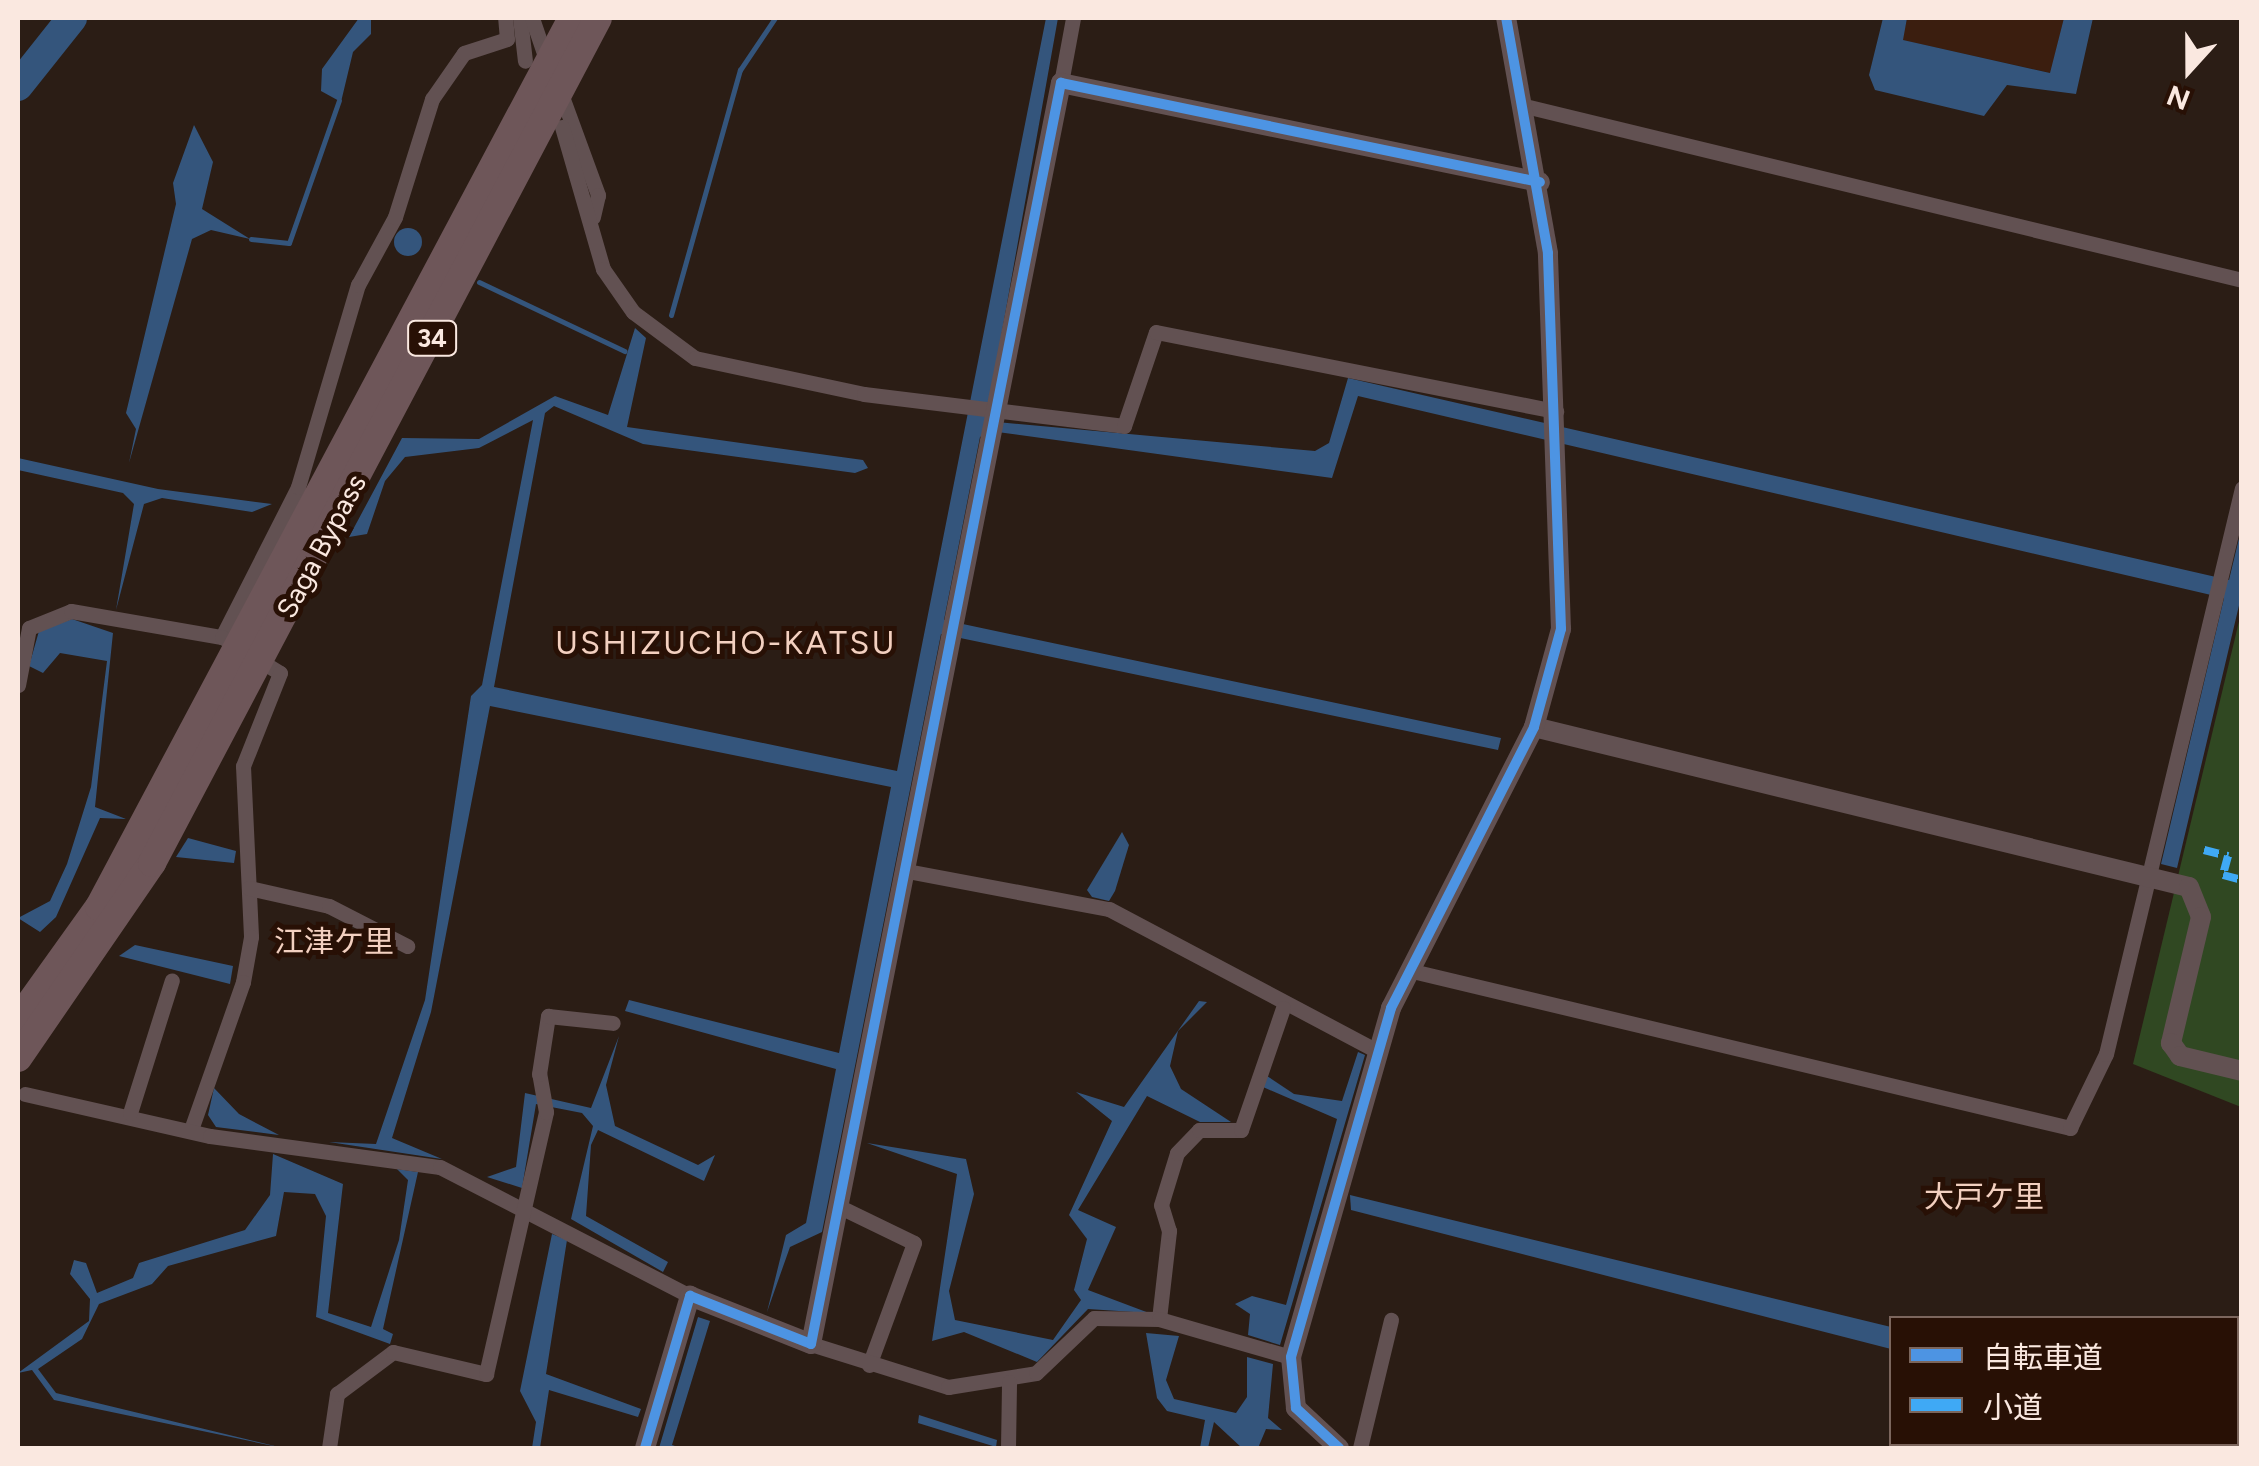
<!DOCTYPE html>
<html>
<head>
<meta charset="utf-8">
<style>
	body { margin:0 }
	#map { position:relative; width:2259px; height:1466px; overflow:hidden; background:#2b1d15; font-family:Figtree,"Noto Sans JP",sans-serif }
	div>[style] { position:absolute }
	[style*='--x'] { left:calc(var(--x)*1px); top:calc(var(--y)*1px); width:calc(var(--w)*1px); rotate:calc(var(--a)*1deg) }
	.built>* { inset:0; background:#3b1e0f }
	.green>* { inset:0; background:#304822 }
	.water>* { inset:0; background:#34557c }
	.round { border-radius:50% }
	.stream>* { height:5px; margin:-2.5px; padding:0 2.5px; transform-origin:2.5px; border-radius:2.5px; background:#34557c }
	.river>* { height:30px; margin:-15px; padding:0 15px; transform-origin:15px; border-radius:15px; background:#34557c }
	.minor>* { height:15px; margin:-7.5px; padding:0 7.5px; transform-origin:7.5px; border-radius:7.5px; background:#625152 }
	.tertiary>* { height:20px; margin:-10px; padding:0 10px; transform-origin:10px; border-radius:10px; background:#625152 }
	.trunk>* { height:28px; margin:-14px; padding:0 14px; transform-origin:14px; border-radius:14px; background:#6e5659 }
	.quiet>* { height:8px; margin-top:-4px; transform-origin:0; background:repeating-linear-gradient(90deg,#3fa9f5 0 15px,transparent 0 23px) }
	.cycleway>* { height:10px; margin:-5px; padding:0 5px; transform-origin:5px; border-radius:5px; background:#4d94e3 }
	span { translate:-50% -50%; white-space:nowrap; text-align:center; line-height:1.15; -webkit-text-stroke:10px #281005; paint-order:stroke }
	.shield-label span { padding:2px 8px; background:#281005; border:2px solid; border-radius:8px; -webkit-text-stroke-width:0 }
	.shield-label { font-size:25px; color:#fae8e0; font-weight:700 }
	.street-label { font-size:28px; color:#fae8e0 }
	.neighbourhood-label { font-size:30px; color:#f3d0c0 }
	.quarter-label { font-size:32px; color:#f3d0c0; letter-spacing:2.5px }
	.frame { position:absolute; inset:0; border:20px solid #fae8e0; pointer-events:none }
	.legend { position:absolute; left:1889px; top:1316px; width:350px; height:130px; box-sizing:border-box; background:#281005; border:2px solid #7c665d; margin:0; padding:12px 18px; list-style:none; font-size:30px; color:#fae8e0 }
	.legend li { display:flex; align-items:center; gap:20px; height:50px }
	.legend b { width:50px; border:2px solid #7c665d }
	.north { position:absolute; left:2139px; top:20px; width:100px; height:100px; -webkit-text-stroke:8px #281005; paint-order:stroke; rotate:201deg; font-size:28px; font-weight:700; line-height:40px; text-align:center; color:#fae8e0 }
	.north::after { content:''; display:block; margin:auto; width:35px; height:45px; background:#fae8e0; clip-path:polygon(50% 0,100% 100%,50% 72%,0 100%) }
</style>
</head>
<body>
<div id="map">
	<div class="built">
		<i style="clip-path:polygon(1907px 18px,2064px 18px,2051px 73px,1902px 40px)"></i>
	</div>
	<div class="green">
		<i style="clip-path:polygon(2241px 613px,2241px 1107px,2133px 1064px)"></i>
		<i style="clip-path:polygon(2237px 1386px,2241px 1448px,2007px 1448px,2236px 1444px)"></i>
	</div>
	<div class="water">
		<i style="clip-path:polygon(359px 18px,371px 18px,371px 34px,353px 52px,341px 102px,321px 91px,322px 69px)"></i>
		<i style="clip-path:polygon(1046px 18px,1058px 18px,986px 421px,1315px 451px,1329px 443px,1348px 378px,2229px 580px,2241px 530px,2241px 597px,2177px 868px,2161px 864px,2224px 598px,1358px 396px,1332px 478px,990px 431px,980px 437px,944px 620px,1501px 738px,1498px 750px,941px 634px,822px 1232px,790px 1247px,767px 1312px,786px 1235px,806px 1223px,836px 1069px,625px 1011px,629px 1000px,839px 1053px,891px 787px,490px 706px,431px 1012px,392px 1138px,442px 1159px,329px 1142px,376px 1144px,425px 1000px,471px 696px,482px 685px,533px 420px,479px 448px,405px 457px,385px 481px,367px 534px,349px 537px,402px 438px,479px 439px,555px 396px,608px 415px,635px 328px,646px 338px,627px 427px,863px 460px,868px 468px,855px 473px,643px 444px,554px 406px,545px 413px,494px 687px,897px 771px)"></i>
		<i style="clip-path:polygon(1883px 18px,1907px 18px,1903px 40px,2050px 73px,2064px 18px,2093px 18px,2076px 94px,2007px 85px,1984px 116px,1875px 90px,1869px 75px)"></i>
		<i style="clip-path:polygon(194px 125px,213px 162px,202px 209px,250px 239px,211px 230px,192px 239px,129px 463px,136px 429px,126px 413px,176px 204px,173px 183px)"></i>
		<i class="round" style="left:394px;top:228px;width:28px;height:28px"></i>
		<i style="clip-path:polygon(18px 458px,158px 489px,272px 504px,252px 512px,162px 498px,144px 504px,116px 610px,134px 504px,123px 493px,18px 470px)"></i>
		<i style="clip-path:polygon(72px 619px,113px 633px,95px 807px,126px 819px,100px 818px,56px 917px,40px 932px,18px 918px,50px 901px,67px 864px,91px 787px,107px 661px,60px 653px,43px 673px,29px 666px,39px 631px)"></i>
		<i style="clip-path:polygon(1122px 832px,1129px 845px,1115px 891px,1109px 901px,1092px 897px,1087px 890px)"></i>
		<i style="clip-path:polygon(188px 838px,236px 851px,234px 863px,176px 857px)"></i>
		<i style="clip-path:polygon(135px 945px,233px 966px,230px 984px,119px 956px)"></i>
		<i style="clip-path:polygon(1199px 1001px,1207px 1002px,1178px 1031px,1170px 1066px,1181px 1089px,1231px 1122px,1200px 1122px,1147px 1096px,1078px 1210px,1116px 1227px,1088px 1290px,1149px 1313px,1088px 1309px,1037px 1362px,964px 1332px,932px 1341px,957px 1174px,867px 1143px,966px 1159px,974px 1194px,949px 1291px,955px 1320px,1053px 1340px,1081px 1300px,1074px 1290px,1087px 1239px,1069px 1215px,1112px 1121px,1076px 1092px,1124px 1107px)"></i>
		<i style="clip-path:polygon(619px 1036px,606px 1085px,615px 1126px,698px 1165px,715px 1155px,704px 1181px,598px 1130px,591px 1145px,586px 1216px,668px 1262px,663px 1272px,571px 1219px,593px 1126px,582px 1113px,536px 1104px,522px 1188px,487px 1177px,516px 1167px,525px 1093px,591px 1108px)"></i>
		<i style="clip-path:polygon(1358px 1052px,1365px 1055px,1280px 1345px,1248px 1335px,1250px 1314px,1235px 1304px,1252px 1296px,1286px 1305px,1337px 1119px,1263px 1087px,1267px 1076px,1294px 1094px,1342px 1101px)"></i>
		<i style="clip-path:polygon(214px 1088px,239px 1114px,279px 1135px,216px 1127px,208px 1115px)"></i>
		<i style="clip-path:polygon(273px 1154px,343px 1184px,328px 1313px,371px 1327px,399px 1240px,408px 1180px,397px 1169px,418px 1172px,383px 1329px,393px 1334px,390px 1344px,316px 1317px,326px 1216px,315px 1194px,284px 1192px,276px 1236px,168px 1266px,152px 1284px,99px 1304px,82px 1339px,38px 1369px,56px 1393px,283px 1448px,54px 1400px,32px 1370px,18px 1373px,89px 1321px,90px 1299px,70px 1274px,74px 1260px,86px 1263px,97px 1293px,133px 1278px,139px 1263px,245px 1230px,270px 1195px)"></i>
		<i style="clip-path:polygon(1350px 1195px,1891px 1327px,1891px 1349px,1351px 1210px)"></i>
		<i style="clip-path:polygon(552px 1234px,567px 1240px,546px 1374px,641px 1409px,638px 1417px,549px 1390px,540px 1448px,532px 1448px,536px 1422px,520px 1391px)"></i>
		<i style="clip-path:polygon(698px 1317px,710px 1321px,672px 1445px,681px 1448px,659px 1448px)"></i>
		<i style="clip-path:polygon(1146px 1333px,1179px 1336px,1166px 1380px,1174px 1399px,1236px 1413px,1247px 1397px,1247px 1357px,1273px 1364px,1268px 1418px,1282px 1430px,1266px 1429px,1258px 1448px,1242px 1448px,1214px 1422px,1208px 1448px,1200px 1448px,1205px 1420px,1167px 1411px,1157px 1398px)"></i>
		<i style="clip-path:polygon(919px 1415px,997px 1440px,996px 1447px,918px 1423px)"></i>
	</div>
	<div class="stream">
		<i style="--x:251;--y:239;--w:38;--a:6"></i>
		<i style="--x:289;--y:243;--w:151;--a:-70.7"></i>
		<i style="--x:479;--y:282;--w:161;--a:25.4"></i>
		<i style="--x:671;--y:315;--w:255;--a:-74.3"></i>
		<i style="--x:740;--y:70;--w:63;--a:-56.1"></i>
	</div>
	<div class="river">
		<i style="--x:18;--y:86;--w:87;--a:-51.5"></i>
	</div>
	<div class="minor">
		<i style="--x:520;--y:18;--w:43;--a:83.4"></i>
		<i style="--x:532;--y:18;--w:50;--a:71.2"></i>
		<i style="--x:1061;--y:83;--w:66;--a:-79.5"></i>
		<i style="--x:560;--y:91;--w:111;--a:69.9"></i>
		<i style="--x:598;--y:195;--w:23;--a:103"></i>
		<i style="--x:1525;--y:106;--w:738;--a:13.64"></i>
		<i style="--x:562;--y:127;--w:148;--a:73.9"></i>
		<i style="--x:603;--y:269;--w:52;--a:55.1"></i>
		<i style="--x:633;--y:312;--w:77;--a:36.6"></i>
		<i style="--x:695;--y:358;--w:173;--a:12"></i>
		<i style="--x:864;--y:394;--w:262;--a:7"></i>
		<i style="--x:1124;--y:426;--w:99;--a:-71.2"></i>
		<i style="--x:1156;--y:332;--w:408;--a:11.2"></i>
		<i style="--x:222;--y:637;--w:168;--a:-63.1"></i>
		<i style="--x:298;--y:487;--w:211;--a:-73.5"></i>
		<i style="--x:358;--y:285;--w:77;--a:-61.4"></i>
		<i style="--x:395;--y:217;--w:124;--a:-72.6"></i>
		<i style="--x:432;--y:99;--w:56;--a:-55.2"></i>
		<i style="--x:464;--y:53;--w:45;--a:-18"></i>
		<i style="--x:507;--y:39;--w:21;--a:-95"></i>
		<i style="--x:18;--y:685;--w:58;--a:-79.1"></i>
		<i style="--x:29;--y:628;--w:45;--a:-22"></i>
		<i style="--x:71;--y:611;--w:153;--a:9.8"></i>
		<i style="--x:222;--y:637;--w:68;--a:31.8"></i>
		<i style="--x:280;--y:673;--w:100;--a:111.7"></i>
		<i style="--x:243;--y:766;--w:171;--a:87.3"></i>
		<i style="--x:251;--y:937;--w:46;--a:100.1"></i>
		<i style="--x:243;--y:982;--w:157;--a:109.4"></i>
		<i style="--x:907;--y:871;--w:206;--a:10.7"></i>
		<i style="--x:1109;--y:909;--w:303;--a:27.9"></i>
		<i style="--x:249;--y:888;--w:82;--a:12.7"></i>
		<i style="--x:329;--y:906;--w:88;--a:27.1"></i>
		<i style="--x:1408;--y:970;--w:681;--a:13.42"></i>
		<i style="--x:2070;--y:1128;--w:82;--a:-64.1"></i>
		<i style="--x:2106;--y:1054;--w:582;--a:-76.49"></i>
		<i style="--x:25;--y:1094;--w:190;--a:12.8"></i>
		<i style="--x:210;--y:1136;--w:232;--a:7.7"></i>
		<i style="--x:440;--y:1167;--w:281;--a:27.3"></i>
		<i style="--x:130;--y:1113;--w:139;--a:-72.5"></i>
		<i style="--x:840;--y:1207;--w:82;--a:25.9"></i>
		<i style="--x:914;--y:1243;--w:130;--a:110.2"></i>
		<i style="--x:1159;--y:1319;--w:89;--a:-83.5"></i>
		<i style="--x:1169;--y:1231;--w:27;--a:-107"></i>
		<i style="--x:1161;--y:1205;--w:54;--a:-72.9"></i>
		<i style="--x:1177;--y:1153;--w:32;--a:-46"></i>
		<i style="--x:1199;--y:1130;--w:42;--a:0"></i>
		<i style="--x:1241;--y:1130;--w:129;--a:-71"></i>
		<i style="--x:811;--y:1344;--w:144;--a:17.4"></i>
		<i style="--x:948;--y:1387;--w:89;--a:-9"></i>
		<i style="--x:1036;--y:1373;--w:80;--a:-43.5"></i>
		<i style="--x:1094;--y:1318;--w:65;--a:0.9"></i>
		<i style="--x:1159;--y:1319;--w:137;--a:16.1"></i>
		<i style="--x:2236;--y:1376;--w:6;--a:0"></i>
		<i style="--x:2236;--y:1418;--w:6;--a:0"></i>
		<i style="--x:329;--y:1448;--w:55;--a:-81.6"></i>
		<i style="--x:337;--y:1394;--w:70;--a:-36.9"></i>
		<i style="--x:393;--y:1352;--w:96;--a:13.3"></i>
		<i style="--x:486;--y:1374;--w:269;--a:-77.1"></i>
		<i style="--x:546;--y:1112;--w:39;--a:-100"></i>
		<i style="--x:539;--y:1074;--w:59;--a:-81.2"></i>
		<i style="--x:548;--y:1016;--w:65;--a:6.1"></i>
		<i style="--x:1008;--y:1448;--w:66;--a:-89.1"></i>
		<i style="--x:1360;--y:1448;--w:132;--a:-76.4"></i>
		<i style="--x:1981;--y:1448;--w:11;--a:-22"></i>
		<i style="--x:2095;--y:1448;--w:13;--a:-18"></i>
	</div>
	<div class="tertiary">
		<i style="--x:1534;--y:727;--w:674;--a:13.73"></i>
		<i style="--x:2189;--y:887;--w:32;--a:68"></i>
		<i style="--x:2201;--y:917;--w:130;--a:103.4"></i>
		<i style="--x:2171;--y:1043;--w:16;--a:55"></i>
		<i style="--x:2180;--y:1056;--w:64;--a:13.6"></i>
		<i style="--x:645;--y:1448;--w:159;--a:-73.5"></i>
		<i style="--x:690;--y:1296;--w:130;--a:21.6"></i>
		<i style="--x:811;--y:1344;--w:1286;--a:-78.79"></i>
		<i style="--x:1061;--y:83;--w:489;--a:11.7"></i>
		<i style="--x:1339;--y:1448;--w:59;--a:-137.1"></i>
		<i style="--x:1296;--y:1408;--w:51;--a:-95.6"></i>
		<i style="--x:1291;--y:1357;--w:363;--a:-74"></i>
		<i style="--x:1391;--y:1008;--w:315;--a:-63"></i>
		<i style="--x:1534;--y:727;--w:102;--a:-74.6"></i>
		<i style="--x:1561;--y:629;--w:376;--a:-92"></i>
		<i style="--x:1548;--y:253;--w:239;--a:-100.1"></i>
	</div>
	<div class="trunk">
		<i style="--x:18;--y:1020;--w:139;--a:-54.4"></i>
		<i style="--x:99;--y:907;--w:1007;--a:-61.98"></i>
		<i style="--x:18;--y:1058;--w:237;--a:-55.5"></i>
		<i style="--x:152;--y:863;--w:955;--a:-62.17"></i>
	</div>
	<div class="quiet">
		<i style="--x:2204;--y:850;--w:25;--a:14"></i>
		<i style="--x:2228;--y:856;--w:20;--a:105"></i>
		<i style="--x:2223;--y:875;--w:20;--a:15"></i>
	</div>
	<div class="cycleway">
		<i style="--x:645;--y:1448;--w:159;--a:-73.5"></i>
		<i style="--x:690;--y:1296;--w:130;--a:21.6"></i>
		<i style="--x:811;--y:1344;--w:1286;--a:-78.79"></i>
		<i style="--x:1061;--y:83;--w:489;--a:11.7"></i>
		<i style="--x:1339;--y:1448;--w:59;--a:-137.1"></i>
		<i style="--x:1296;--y:1408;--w:51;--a:-95.6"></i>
		<i style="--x:1291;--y:1357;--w:363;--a:-74"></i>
		<i style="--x:1391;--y:1008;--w:315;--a:-63"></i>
		<i style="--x:1534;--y:727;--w:102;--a:-74.6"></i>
		<i style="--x:1561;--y:629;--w:376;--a:-92"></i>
		<i style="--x:1548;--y:253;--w:239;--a:-100.1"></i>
	</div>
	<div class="shield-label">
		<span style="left:432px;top:338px">34</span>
	</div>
	<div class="street-label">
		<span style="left:321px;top:546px;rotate:-62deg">Saga Bypass</span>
	</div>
	<div class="neighbourhood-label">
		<span style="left:334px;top:942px">江津ケ里</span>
		<span style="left:1984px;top:1197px">大戸ケ里</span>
	</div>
	<div class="quarter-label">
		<span style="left:726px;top:643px">USHIZUCHO-KATSU</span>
	</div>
	<div class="frame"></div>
	<ul class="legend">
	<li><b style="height:12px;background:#4d94e3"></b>自転車道</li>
	<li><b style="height:12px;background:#3fa9f5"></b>小道</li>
	</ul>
	<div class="north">N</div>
</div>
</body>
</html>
